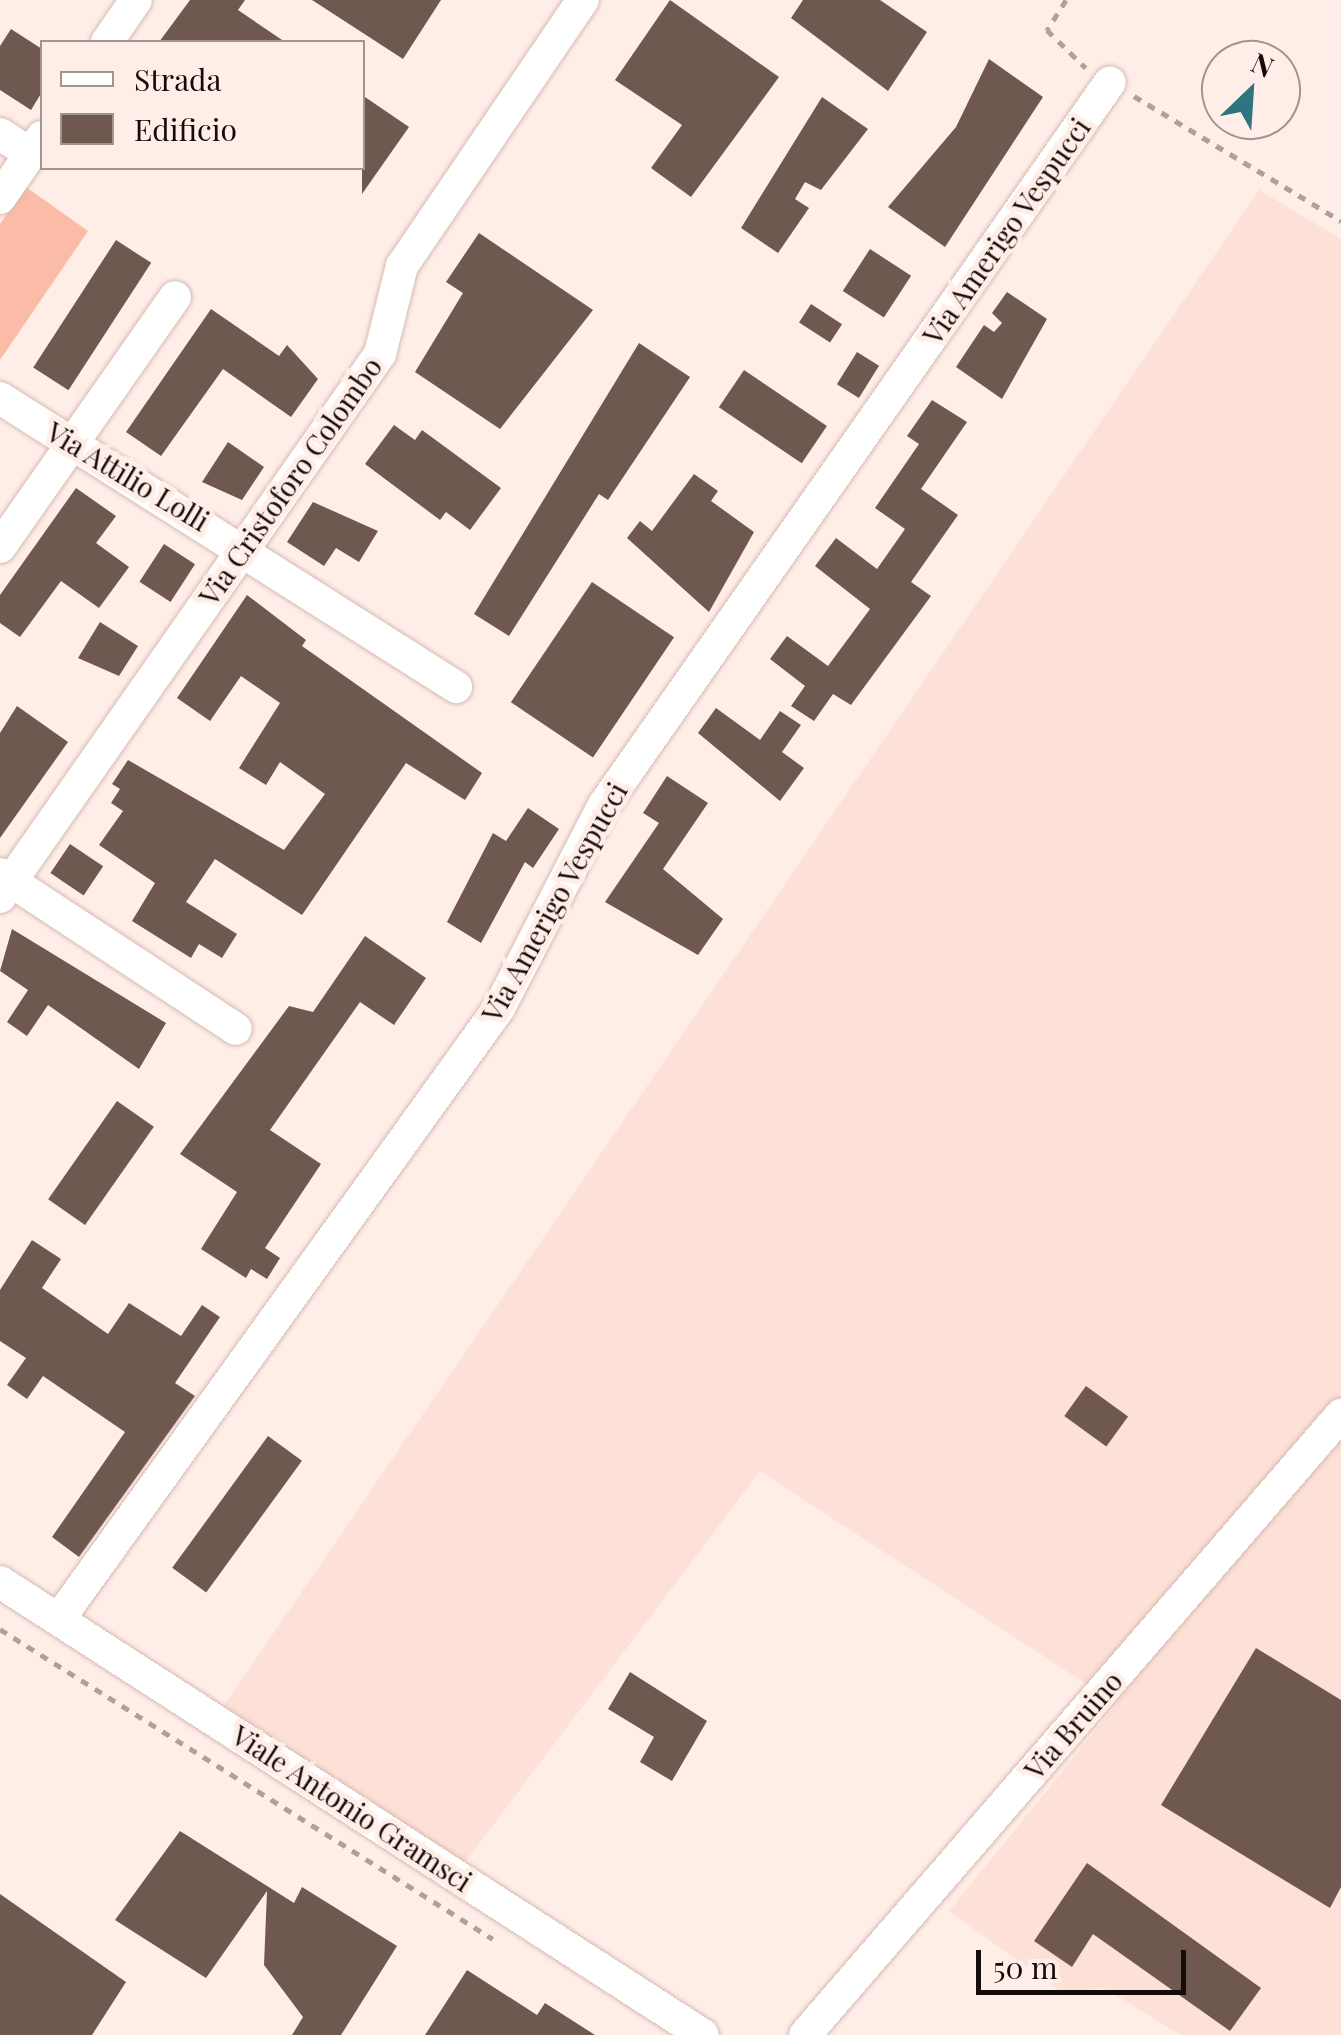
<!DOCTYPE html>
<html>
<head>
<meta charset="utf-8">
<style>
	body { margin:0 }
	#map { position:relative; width:1341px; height:2035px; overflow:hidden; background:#ffeee8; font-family:"Playfair Display",serif }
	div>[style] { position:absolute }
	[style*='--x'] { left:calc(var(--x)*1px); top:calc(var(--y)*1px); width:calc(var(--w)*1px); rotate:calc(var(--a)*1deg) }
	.built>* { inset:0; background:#fde0d7 }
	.green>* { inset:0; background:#fbbca7 }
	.building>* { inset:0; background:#6f5850; transform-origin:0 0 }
	.path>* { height:5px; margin-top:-2.5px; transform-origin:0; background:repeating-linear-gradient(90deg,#aea09b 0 8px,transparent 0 16px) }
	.roads { filter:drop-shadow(0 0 2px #d6bbb3) drop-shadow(0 0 2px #d6bbb3) }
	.minor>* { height:32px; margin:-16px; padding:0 16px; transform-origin:16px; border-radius:16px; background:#fff }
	span { translate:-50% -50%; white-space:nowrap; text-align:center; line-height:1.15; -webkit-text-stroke:10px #ffeee8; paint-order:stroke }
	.street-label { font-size:28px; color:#150c09 }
	.legend { position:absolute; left:40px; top:40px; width:325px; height:130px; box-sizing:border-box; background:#ffeee8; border:2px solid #a1948f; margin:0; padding:12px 18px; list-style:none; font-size:30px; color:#150c09 }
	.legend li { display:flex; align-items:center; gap:20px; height:50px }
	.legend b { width:50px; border:2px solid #a1948f }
	.north { position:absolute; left:1201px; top:40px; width:100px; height:100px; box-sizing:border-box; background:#ffeee8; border:2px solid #a1948f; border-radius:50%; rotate:25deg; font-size:28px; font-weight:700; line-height:40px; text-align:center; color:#150c09 }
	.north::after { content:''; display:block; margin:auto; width:35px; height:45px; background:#2d757f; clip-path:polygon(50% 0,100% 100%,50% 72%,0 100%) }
	.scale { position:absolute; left:976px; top:1950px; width:210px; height:45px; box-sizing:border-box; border:5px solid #150c09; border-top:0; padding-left:12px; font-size:30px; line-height:35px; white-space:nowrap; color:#150c09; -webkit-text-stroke:8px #ffeee8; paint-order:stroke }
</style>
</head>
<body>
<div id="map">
	<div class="built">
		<i style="clip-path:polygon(1259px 190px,1341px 239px,1341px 2035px,1181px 2035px,1104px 1988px,1063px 1993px,949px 1911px,1117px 1704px,760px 1471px,460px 1869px,221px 1710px)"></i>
	</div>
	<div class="green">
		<i style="clip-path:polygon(26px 187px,88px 231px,0 360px,0 224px)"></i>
	</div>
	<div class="building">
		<i style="clip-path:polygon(190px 0,245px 0,238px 10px,285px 42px,159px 42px)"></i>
		<i style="clip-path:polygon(312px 0,441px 0,403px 59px)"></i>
		<i style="clip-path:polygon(670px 0,779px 77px,691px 197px,651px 168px,682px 125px,615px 80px)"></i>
		<i style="clip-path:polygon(803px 0,880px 0,927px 32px,888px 91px,791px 18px)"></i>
		<i style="clip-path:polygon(11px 29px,42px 49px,42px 92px,31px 110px,0 90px,0 46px)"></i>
		<i style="clip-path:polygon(989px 59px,1043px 97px,945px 247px,888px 207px,956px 127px)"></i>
		<i style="clip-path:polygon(362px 95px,409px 127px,362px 194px)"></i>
		<i style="clip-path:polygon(822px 97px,868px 129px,821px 190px,805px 182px,795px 199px,809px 208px,778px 253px,741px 228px)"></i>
		<i style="clip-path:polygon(479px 233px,593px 310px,500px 429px,415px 372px,463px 293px,446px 282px)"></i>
		<i style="left:116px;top:240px;width:42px;height:152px;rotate:33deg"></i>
		<i style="left:870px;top:249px;width:49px;height:50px;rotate:33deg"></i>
		<i style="clip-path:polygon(1007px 292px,1047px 319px,1002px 399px,956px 367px,984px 325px,994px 332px,1002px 323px,992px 313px)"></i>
		<i style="left:811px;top:304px;width:37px;height:22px;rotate:33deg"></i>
		<i style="clip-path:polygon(211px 309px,279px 356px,287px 345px,318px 379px,291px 417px,223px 369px,161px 456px,126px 432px)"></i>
		<i style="clip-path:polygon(639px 343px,690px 377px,608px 500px,599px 494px,509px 636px,474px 614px)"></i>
		<i style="left:857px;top:352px;width:26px;height:38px;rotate:32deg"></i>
		<i style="left:744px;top:370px;width:100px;height:45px;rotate:34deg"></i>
		<i style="clip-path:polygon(932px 400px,967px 422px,921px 489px,958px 515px,911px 582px,931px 596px,851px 705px,833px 694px,814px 721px,791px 706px,805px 686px,770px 659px,787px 636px,828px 666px,870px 609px,815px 566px,836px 538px,877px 569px,905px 529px,875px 508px,919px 444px,907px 436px)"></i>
		<i style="clip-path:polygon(394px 425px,415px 440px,422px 430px,501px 488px,470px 530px,446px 512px,440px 520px,365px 464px)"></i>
		<i style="clip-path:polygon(228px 442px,264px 467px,242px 500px,202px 482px)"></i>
		<i style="clip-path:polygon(694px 474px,718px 491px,711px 501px,754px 532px,709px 612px,627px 538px,640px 521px,652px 531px)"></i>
		<i style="clip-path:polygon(76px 488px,116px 516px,96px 543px,129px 567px,99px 608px,61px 581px,20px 637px,0 623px,0 595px)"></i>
		<i style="clip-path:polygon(313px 502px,378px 531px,359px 562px,336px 548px,324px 566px,287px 542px)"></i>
		<i style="left:164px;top:544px;width:37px;height:45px;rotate:33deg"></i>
		<i style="left:592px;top:582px;width:99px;height:145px;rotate:34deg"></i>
		<i style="clip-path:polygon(247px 595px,306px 640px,302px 646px,482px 773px,465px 800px,406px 763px,302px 915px,215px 859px,186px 902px,237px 934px,222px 958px,199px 944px,191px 958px,132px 921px,155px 883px,99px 845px,123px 811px,111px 803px,120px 789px,112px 784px,128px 760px,284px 850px,325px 794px,280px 762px,266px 785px,239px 768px,280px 703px,241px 676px,210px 721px,177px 698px)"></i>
		<i style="clip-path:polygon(100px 622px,138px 646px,119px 676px,78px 658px)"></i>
		<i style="clip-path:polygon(17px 706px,68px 742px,0 838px,0 733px)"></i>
		<i style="clip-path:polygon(716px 708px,760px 740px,780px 711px,801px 725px,782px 752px,804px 768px,780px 801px,698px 733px)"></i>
		<i style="clip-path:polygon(667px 776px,708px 803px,663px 869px,723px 919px,698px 955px,605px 902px,659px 823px,643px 813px)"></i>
		<i style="clip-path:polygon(528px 808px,559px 829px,533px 868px,525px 862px,481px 943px,447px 922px,493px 833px,506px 841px)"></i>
		<i style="left:70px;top:844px;width:40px;height:35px;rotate:34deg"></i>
		<i style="clip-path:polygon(12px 929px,166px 1023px,139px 1069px,48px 1005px,27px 1036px,7px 1022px,28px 990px,0 971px)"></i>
		<i style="clip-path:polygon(365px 936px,426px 978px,394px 1025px,360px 1002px,270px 1130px,321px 1164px,265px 1248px,280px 1258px,267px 1279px,251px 1269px,246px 1278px,201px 1249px,237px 1192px,180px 1154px,289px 1006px,313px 1012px)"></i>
		<i style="left:117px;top:1101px;width:45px;height:120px;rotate:35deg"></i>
		<i style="clip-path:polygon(32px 1240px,61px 1259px,42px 1288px,108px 1334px,129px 1303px,181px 1336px,202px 1305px,220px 1317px,175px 1383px,195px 1396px,79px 1557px,52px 1537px,125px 1432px,43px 1376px,27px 1399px,7px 1385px,26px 1358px,0 1341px,0 1290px)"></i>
		<i style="left:1086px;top:1386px;width:52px;height:37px;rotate:36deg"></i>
		<i style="left:268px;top:1436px;width:42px;height:163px;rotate:36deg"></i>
		<i style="clip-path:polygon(1256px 1648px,1341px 1700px,1341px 1887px,1330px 1908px,1161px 1805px)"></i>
		<i style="clip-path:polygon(630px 1672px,707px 1721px,672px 1781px,640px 1762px,654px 1737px,608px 1709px)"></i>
		<i style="clip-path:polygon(180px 1831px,294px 1903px,302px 1887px,397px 1946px,341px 2035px,292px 2035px,303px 2017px,264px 1965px,267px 1891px,206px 1978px,115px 1920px)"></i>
		<i style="clip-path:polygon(1087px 1863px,1261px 1988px,1230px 2031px,1093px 1934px,1072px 1967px,1034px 1941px)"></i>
		<i style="clip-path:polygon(0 1894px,126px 1982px,92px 2035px,0 2035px)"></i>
		<i style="clip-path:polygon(467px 1970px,537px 2015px,545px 2003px,595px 2035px,425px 2035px)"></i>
	</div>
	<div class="path">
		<i style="--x:1066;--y:0;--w:36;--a:122"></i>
		<i style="--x:1047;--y:30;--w:54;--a:44.3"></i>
		<i style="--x:1134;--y:96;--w:242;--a:31.1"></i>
		<i style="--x:0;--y:1629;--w:582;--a:32.16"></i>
	</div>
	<div class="roads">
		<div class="minor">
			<i style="--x:107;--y:42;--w:51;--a:-55.4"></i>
			<i style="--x:0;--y:134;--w:37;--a:33"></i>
			<i style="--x:0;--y:198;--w:74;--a:-55.5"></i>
			<i style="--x:0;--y:398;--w:540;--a:32.37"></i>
			<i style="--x:0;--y:547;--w:305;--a:-55"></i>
			<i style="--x:0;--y:874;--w:282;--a:33.3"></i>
			<i style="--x:0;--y:897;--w:663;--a:-55.02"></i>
			<i style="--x:380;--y:354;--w:91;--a:-76"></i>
			<i style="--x:402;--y:266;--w:322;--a:-55.8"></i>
			<i style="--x:0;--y:1582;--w:836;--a:32.8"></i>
			<i style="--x:59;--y:1619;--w:753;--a:-54.24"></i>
			<i style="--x:499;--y:1008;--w:229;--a:-62.7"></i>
			<i style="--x:604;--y:805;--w:882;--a:-55.01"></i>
			<i style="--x:805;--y:2035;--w:820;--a:-49.16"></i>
		</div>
	</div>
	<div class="street-label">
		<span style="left:1006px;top:231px;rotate:-55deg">Via Amerigo Vespucci</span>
		<span style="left:128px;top:476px;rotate:31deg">Via Attilio Lolli</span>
		<span style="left:290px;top:481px;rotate:-55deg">Via Cristoforo Colombo</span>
		<span style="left:554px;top:902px;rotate:-61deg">Via Amerigo Vespucci</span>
		<span style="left:1073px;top:1725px;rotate:-49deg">Via Bruino</span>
		<span style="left:352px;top:1808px;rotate:33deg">Viale Antonio Gramsci</span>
	</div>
	<ul class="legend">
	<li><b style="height:12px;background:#fff"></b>Strada</li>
	<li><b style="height:28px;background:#6f5850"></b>Edificio</li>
	</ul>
	<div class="north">N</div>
	<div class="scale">50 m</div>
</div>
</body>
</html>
